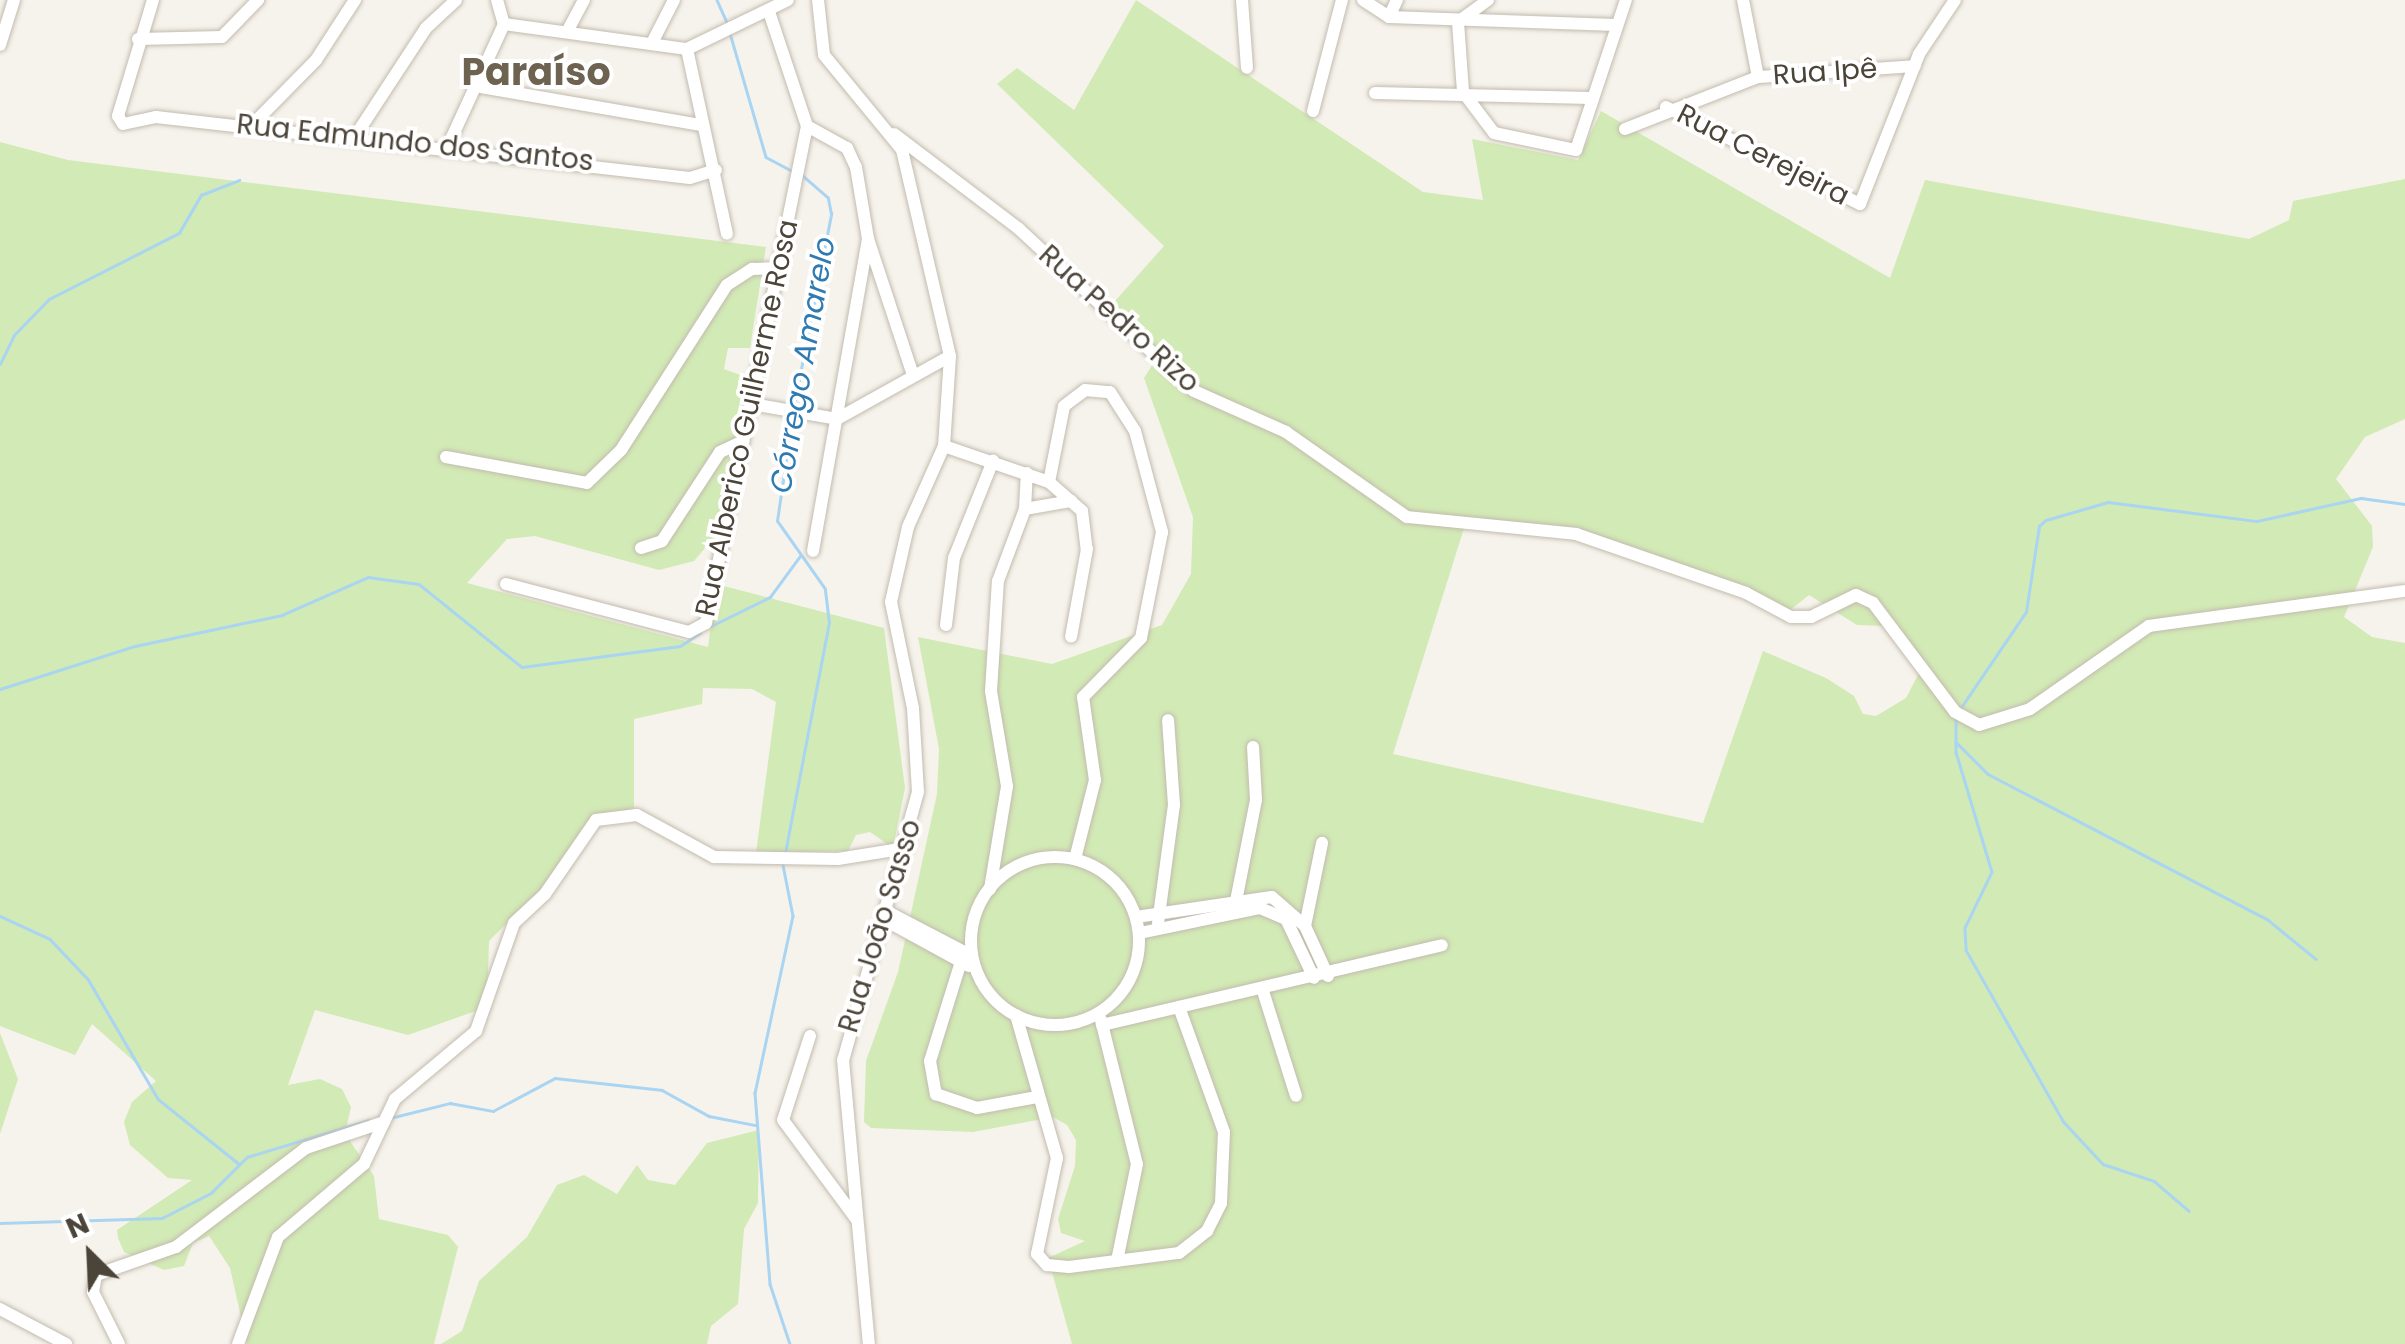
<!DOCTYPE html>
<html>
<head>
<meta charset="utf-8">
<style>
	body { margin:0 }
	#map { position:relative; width:2405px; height:1344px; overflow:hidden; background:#f6f3ec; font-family:Poppins,sans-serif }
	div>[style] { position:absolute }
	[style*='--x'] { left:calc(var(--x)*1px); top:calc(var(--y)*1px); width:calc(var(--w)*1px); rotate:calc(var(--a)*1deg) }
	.green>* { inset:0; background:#d2eab5 }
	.stream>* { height:2.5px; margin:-1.25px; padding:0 1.25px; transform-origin:1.25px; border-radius:1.25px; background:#a9d4f2 }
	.roads { filter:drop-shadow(0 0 2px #c2bbae) drop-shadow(0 0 2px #c2bbae) }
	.minor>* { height:12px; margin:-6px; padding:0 6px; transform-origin:6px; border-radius:6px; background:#fff }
	.minor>.ring { margin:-6px; padding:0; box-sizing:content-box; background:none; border:12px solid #fff; border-radius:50% }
	span { translate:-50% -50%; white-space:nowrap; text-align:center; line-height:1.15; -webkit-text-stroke:8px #fff; paint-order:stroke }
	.street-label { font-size:28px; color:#4b4439 }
	.water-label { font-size:30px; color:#2e7ab2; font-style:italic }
	.district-label { font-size:38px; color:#6e6250; font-weight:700 }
	.north { position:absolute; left:40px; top:1204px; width:100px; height:100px; -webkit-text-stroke:8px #fff; paint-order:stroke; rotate:336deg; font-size:28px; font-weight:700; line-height:40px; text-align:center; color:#4b4439 }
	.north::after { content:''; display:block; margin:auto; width:35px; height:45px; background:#4b4439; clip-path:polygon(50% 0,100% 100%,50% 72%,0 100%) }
</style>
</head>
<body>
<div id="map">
	<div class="green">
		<i style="clip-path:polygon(evenodd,1136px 0,1423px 192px,1483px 200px,1472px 139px,1578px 160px,1601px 111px,1890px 278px,1925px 180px,2249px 239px,2289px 220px,2293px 201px,2405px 179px,2405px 419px,2365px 437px,2336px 479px,2372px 526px,2373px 547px,2344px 617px,2372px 637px,2405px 643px,2405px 1344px,1072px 1344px,1048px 1258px,1085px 1241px,1061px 1233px,1058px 1219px,1075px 1166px,1076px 1140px,1067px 1125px,1053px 1117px,973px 1132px,871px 1128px,864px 1122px,866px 1061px,898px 972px,937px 794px,939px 749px,918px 637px,1052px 664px,1162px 625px,1191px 574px,1193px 517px,1144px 378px,1156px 359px,1108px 309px,1164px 246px,997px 84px,1017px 68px,1074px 110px,1136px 0,1466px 522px,1613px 547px,1785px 614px,1809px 595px,1857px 625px,1884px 626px,1921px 669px,1906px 698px,1876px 716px,1863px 714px,1854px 696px,1826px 678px,1763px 651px,1703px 823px,1393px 754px,1466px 522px)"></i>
		<i style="clip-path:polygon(0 142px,68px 160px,766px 247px,750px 348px,728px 348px,724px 369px,746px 377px,719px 532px,694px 561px,659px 570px,535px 536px,507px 539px,467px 583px,708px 647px,716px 584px,884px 628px,905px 788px,893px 848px,870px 832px,856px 835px,848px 851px,756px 853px,776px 702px,752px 689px,703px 688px,702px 704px,634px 719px,634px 808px,588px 821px,548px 882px,489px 941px,487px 1007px,408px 1035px,315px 1010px,288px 1085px,320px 1079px,342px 1089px,351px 1107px,345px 1134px,374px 1176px,379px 1219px,448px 1235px,458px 1247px,434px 1344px,247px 1344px,230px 1268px,209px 1236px,193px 1243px,184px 1266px,164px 1270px,124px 1252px,118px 1238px,117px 1230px,192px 1180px,168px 1178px,130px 1145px,124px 1122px,132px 1102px,156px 1081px,92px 1024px,75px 1055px,0 1026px)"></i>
		<i style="clip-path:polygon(0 1033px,18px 1079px,0 1134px)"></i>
		<i style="clip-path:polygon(759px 1130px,758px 1203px,744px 1229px,738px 1304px,711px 1326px,707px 1344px,441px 1344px,462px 1331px,479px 1281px,527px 1237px,557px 1185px,584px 1175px,617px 1194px,637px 1165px,648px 1180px,675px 1185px,707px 1143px)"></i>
	</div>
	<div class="stream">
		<i style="--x:717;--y:0;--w:27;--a:66"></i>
		<i style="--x:730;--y:33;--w:129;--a:73.8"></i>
		<i style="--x:766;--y:157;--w:32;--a:28"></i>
		<i style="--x:0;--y:364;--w:32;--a:-64"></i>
		<i style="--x:14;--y:335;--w:50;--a:-45.8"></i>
		<i style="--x:49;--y:299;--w:146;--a:-26.9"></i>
		<i style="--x:179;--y:233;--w:44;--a:-59.9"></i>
		<i style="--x:201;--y:195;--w:41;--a:-21.5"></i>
		<i style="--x:794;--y:405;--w:195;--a:-79"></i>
		<i style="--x:831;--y:214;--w:16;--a:-101"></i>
		<i style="--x:828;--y:198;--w:35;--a:-139"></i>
		<i style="--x:711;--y:626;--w:66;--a:-26.2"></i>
		<i style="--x:770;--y:597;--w:51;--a:-53.8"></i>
		<i style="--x:0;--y:689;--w:142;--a:-17.7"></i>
		<i style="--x:135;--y:646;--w:150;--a:-11.9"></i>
		<i style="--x:282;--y:615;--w:94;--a:-23.8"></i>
		<i style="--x:368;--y:577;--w:51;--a:7.8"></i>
		<i style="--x:419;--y:584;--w:132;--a:38.9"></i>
		<i style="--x:522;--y:667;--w:159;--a:-7.6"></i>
		<i style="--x:680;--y:646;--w:24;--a:-33"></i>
		<i style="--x:1962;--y:706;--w:114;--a:-55.8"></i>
		<i style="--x:2026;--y:612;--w:87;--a:-81.4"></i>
		<i style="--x:2039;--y:526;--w:9;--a:-41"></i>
		<i style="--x:2046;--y:520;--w:65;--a:-16.2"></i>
		<i style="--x:2108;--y:502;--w:150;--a:7.3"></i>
		<i style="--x:2257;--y:521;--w:107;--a:-12.5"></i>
		<i style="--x:2361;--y:498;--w:44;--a:7.8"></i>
		<i style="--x:1956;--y:717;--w:35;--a:90"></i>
		<i style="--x:1956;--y:752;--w:125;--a:73.3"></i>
		<i style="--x:1992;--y:872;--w:62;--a:115.7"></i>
		<i style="--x:1965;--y:928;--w:22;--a:87"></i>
		<i style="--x:1966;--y:950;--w:197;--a:60.4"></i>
		<i style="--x:2063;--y:1121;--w:59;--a:47.1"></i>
		<i style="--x:2103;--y:1164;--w:54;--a:18.4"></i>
		<i style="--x:2154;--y:1181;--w:46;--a:40.6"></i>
		<i style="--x:1956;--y:742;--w:45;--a:45"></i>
		<i style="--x:1988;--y:774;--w:314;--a:27.5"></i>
		<i style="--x:2267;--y:919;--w:63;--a:39.2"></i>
		<i style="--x:785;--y:853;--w:234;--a:-79.2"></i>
		<i style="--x:829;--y:623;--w:34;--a:-97"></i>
		<i style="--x:825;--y:589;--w:83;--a:-125.2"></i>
		<i style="--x:777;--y:521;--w:104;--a:-81.7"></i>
		<i style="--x:783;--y:865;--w:52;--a:78.9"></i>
		<i style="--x:793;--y:916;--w:181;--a:102.1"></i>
		<i style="--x:755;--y:1093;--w:192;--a:85.5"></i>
		<i style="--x:770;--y:1284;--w:63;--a:71.6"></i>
		<i style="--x:0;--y:916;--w:55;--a:24.7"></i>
		<i style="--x:50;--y:939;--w:55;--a:46.5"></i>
		<i style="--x:88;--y:979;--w:139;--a:59.7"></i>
		<i style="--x:158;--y:1099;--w:102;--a:38.7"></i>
		<i style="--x:390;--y:1118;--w:62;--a:-14"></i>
		<i style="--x:450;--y:1103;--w:44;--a:10.5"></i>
		<i style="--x:493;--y:1111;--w:70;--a:-28"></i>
		<i style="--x:555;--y:1078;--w:108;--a:6.4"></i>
		<i style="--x:662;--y:1090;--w:54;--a:29"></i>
		<i style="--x:709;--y:1116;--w:47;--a:11.1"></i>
		<i style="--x:0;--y:1223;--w:162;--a:-1.8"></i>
		<i style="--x:162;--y:1218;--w:55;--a:-27"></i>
		<i style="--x:211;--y:1193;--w:51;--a:-45"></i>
		<i style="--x:247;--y:1157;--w:127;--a:-16.9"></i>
	</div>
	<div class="roads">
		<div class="minor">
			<i style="--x:153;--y:0;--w:121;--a:106.8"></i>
			<i style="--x:118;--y:116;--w:9;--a:58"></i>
			<i style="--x:123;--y:124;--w:34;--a:-12"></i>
			<i style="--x:156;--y:117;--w:537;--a:6.52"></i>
			<i style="--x:690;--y:178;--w:27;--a:-17"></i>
			<i style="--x:497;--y:0;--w:25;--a:74"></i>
			<i style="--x:818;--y:0;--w:55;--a:83.8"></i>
			<i style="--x:824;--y:55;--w:123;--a:50.6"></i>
			<i style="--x:902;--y:150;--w:212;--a:76.9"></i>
			<i style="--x:950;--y:356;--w:90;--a:93.8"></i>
			<i style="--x:944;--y:446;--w:89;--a:114"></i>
			<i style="--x:908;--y:527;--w:77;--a:102.8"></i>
			<i style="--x:891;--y:602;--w:108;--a:78.3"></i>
			<i style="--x:913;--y:708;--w:84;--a:86.6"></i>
			<i style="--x:918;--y:792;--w:278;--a:105.6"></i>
			<i style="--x:843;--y:1060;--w:285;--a:84.8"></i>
			<i style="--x:1242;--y:0;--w:68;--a:85.8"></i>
			<i style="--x:1363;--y:0;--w:31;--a:33"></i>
			<i style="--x:1389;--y:17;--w:227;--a:2"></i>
			<i style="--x:1488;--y:0;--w:37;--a:144"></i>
			<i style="--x:1458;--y:22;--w:70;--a:85.9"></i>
			<i style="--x:1463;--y:92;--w:51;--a:52.9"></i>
			<i style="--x:1494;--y:133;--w:84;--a:11.7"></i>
			<i style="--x:1576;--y:150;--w:158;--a:-71.6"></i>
			<i style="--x:1743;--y:0;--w:78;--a:79"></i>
			<i style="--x:1389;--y:17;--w:19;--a:-65"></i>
			<i style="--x:504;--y:24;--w:185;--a:7.8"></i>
			<i style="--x:687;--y:49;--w:112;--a:-25.9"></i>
			<i style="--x:568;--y:30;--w:34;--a:-62"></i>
			<i style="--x:138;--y:39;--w:84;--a:-1.4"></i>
			<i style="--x:222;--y:37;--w:52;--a:-45.8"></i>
			<i style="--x:652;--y:43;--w:48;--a:-62.9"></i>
			<i style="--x:0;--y:45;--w:47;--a:-72.7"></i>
			<i style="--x:687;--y:49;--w:189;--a:77.8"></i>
			<i style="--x:481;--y:87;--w:222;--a:9.8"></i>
			<i style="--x:1375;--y:93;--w:216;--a:1.3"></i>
			<i style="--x:1666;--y:107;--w:217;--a:26.6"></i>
			<i style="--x:1860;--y:204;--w:161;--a:-68.5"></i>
			<i style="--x:1919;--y:54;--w:65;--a:-56.3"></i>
			<i style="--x:1313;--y:111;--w:115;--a:-75.4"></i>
			<i style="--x:251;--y:126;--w:93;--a:-45.4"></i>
			<i style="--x:316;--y:60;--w:72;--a:-57"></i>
			<i style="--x:807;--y:126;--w:46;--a:28.8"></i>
			<i style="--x:847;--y:148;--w:21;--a:65"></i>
			<i style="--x:856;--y:167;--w:73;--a:80.5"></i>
			<i style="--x:868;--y:239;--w:143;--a:71.7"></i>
			<i style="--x:1625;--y:129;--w:143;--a:-21.4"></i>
			<i style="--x:1758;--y:77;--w:157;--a:-4"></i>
			<i style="--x:894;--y:134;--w:157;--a:37.2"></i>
			<i style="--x:1019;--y:229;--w:238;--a:42.8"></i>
			<i style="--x:1194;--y:391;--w:101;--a:24"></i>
			<i style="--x:1286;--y:432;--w:148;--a:35.1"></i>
			<i style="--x:1407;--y:517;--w:170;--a:5.7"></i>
			<i style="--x:1576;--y:534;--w:180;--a:19.1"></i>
			<i style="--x:1746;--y:593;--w:51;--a:28.1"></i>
			<i style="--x:1791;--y:617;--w:20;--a:0"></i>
			<i style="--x:1811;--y:617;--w:50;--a:-26.1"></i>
			<i style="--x:1856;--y:595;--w:19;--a:25"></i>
			<i style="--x:1873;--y:603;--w:136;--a:53"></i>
			<i style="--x:1955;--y:712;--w:27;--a:28"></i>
			<i style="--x:1979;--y:725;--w:53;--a:-17.4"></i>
			<i style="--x:2030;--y:709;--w:145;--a:-34.9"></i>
			<i style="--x:2149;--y:626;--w:258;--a:-7.8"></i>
			<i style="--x:354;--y:138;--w:131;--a:-56.8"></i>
			<i style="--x:426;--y:28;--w:41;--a:-43"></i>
			<i style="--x:447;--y:148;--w:136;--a:-65.3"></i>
			<i style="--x:752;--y:404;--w:86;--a:10"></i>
			<i style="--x:837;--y:419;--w:129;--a:-29.1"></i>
			<i style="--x:944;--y:446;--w:111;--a:18.9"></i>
			<i style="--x:1049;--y:482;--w:44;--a:41.3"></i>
			<i style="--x:1082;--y:511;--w:38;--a:83"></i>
			<i style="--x:1087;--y:549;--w:89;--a:100.3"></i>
			<i style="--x:446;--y:457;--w:143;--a:10.4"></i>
			<i style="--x:587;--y:483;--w:47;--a:-44.1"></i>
			<i style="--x:621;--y:450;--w:196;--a:-57.3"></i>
			<i style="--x:727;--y:285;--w:30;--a:-33"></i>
			<i style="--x:752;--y:269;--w:28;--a:-2"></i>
			<i style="--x:1049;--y:482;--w:77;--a:-78.8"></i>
			<i style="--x:1064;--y:406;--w:26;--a:-37"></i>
			<i style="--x:1085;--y:390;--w:25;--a:5"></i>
			<i style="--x:1110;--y:392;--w:46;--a:57.3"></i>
			<i style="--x:1135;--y:431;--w:105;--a:75"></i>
			<i style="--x:1162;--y:532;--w:108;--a:101.2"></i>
			<i style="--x:1141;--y:638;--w:83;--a:134.5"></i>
			<i style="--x:1083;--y:697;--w:84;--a:81.8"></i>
			<i style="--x:1095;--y:780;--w:81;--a:104.2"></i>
			<i style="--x:1025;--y:509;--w:36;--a:-87"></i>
			<i style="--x:641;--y:548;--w:22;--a:-18"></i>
			<i style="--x:662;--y:541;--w:106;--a:-56.9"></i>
			<i style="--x:720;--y:452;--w:26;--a:-25"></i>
			<i style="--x:813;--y:551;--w:317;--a:-80"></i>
			<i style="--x:506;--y:584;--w:189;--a:14.7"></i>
			<i style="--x:689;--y:632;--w:19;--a:-28"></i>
			<i style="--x:706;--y:623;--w:507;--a:-78.51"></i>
			<i style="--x:807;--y:126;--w:120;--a:-108.4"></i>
			<i style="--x:946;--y:625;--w:67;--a:-83.2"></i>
			<i style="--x:954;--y:558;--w:105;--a:-68.1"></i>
			<i class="ring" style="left:971px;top:857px;width:156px;height:156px"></i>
			<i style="--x:990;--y:889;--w:104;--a:-80.6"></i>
			<i style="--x:1007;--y:786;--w:96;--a:-99.6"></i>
			<i style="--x:991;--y:691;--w:110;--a:-86.4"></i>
			<i style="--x:998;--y:581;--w:77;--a:-69.4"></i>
			<i style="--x:1025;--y:509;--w:47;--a:-9.9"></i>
			<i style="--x:1235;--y:906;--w:108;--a:-78.8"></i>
			<i style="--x:1256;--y:800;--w:53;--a:-93.2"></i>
			<i style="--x:886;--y:911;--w:95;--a:27.6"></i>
			<i style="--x:1136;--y:917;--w:137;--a:-8.4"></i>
			<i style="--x:1272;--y:897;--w:44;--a:41.3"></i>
			<i style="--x:1305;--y:926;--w:55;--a:65.3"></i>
			<i style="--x:883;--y:919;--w:98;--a:28.7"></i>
			<i style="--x:1158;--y:923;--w:119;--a:-82.3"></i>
			<i style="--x:1174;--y:805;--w:85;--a:-94"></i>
			<i style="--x:1305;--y:926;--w:85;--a:-78.4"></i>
			<i style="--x:1140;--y:933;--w:123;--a:-11.8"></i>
			<i style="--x:1260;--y:908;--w:28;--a:23"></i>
			<i style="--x:1286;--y:919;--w:65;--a:64.6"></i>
			<i style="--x:964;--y:952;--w:114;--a:107.3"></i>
			<i style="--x:930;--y:1061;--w:34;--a:80"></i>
			<i style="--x:936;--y:1094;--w:43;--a:18.9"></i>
			<i style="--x:977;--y:1108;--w:61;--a:-10.4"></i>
			<i style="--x:1262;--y:988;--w:113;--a:72.5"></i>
			<i style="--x:1016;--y:1015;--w:149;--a:74"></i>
			<i style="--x:1057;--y:1158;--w:98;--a:101.8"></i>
			<i style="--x:1037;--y:1254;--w:15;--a:48"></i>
			<i style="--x:1047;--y:1265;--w:22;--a:5"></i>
			<i style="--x:1069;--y:1267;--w:111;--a:-7.3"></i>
			<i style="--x:1179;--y:1253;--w:36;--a:-38"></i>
			<i style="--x:1207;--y:1231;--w:31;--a:-63"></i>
			<i style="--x:1221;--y:1203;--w:71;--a:-87.6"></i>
			<i style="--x:1224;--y:1132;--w:133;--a:-109.8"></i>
			<i style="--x:1101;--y:1020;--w:148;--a:76"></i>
			<i style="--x:1137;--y:1164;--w:99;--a:101.7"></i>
			<i style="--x:1102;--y:1025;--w:349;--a:-13.2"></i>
			<i style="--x:810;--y:1036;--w:88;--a:107.8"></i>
			<i style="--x:783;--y:1120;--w:124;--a:53.5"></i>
			<i style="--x:0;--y:1309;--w:75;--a:27.9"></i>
			<i style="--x:119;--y:1344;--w:58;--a:-116.6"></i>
			<i style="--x:93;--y:1292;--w:17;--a:-80"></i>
			<i style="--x:96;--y:1275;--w:85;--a:-19.3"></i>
			<i style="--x:176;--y:1247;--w:163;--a:-37.3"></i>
			<i style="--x:306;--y:1148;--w:82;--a:-18.4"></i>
			<i style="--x:238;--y:1344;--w:114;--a:-69.5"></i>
			<i style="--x:278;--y:1237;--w:113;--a:-40.3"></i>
			<i style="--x:364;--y:1164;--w:72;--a:-64.5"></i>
			<i style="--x:395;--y:1099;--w:106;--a:-40"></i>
			<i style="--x:476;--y:1031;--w:114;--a:-70.6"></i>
			<i style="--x:514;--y:923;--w:42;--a:-43.1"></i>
			<i style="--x:545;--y:894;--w:90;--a:-55.4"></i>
			<i style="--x:596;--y:820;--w:41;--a:-7"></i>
			<i style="--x:637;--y:815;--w:88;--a:28.6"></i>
			<i style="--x:714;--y:857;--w:124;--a:0.9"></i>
			<i style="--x:838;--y:859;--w:69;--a:-9.2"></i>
		</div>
	</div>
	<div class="street-label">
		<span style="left:1825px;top:72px;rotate:-4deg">Rua Ipê</span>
		<span style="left:415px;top:143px;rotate:6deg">Rua Edmundo dos Santos</span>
		<span style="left:1763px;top:155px;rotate:27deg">Rua Cerejeira</span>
		<span style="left:1119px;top:319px;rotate:42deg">Rua Pedro Rizo</span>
		<span style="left:747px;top:418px;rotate:-78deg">Rua Alberico Guilherme Rosa</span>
		<span style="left:880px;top:926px;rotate:-73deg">Rua João Sasso</span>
	</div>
	<div class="water-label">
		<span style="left:803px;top:365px;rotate:-80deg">Córrego Amarelo</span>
	</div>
	<div class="district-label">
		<span style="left:536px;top:72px">Paraíso</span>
	</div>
	<div class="north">N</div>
</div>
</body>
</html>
